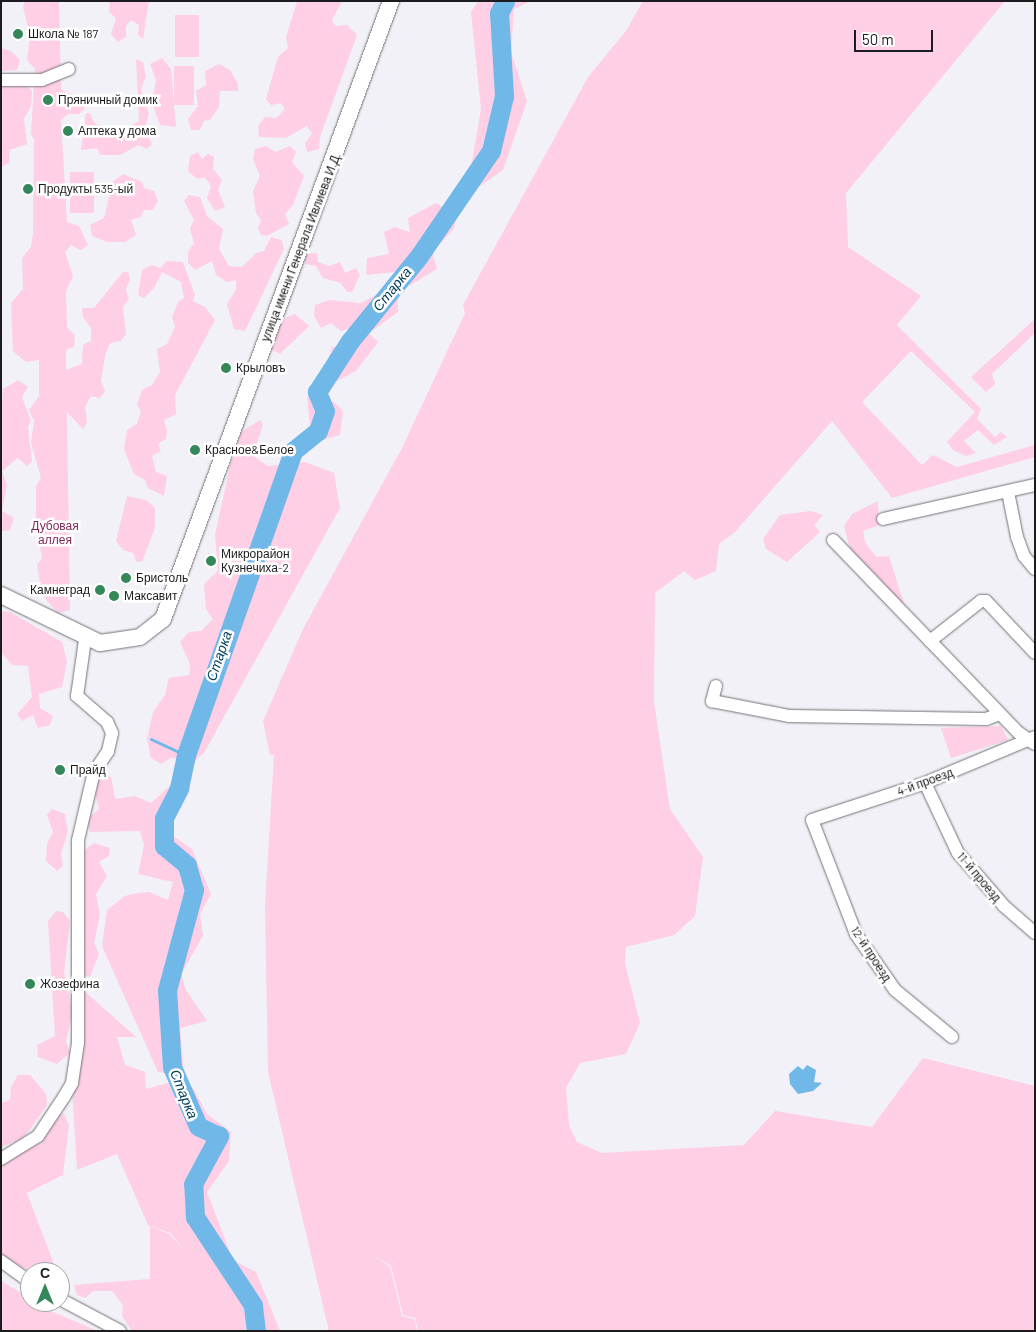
<!DOCTYPE html>
<html>
<head>
<meta charset="utf-8">
<style>
	body { margin:0 }
	#map { position:relative; width:1036px; height:1332px; overflow:hidden; background:#f2f1f7; font-family:Barlow,sans-serif }
	div>[style] { position:absolute }
	[style*='--x'] { left:calc(var(--x)*1px); top:calc(var(--y)*1px); width:calc(var(--w)*1px); rotate:calc(var(--a)*1deg) }
	.green>* { inset:0; background:#fecfe5; transform-origin:0 0 }
	.water>* { inset:0; background:#6fb8e8 }
	.stream>* { height:3px; margin:-1.5px; padding:0 1.5px; transform-origin:1.5px; border-radius:1.5px; background:#6fb8e8 }
	.river>* { height:19px; margin:-9.5px; padding:0 9.5px; transform-origin:9.5px; border-radius:9.5px; background:#6fb8e8 }
	.roads { filter:drop-shadow(0 0 1px #737277) drop-shadow(0 0 1px #737277) }
	.minor>* { height:12px; margin:-6px; padding:0 6px; transform-origin:6px; border-radius:6px; background:#fff }
	.tertiary>* { height:16px; margin:-8px; padding:0 8px; transform-origin:8px; border-radius:8px; background:#fff }
	.dots>* { width:14px; height:14px; translate:-50% -50%; box-sizing:border-box; border:2px solid #fff; border-radius:50% }
	span { translate:-50% -50%; white-space:nowrap; text-align:center; line-height:1.15; -webkit-text-stroke:5px #fff; paint-order:stroke }
	.poi-label { font-size:12px; color:#1c1c1e }
	.left { translate:0 -50%; text-align:left }
	.right { translate:-100% -50%; text-align:right }
	.street-label { font-size:12px; color:#1c1c1e }
	.park-label { font-size:12px; color:#802a5b }
	.water-label { font-size:14px; color:#024060; font-style:italic }
	.frame { position:absolute; inset:0; border:2px solid #1c1c1e; pointer-events:none }
	.north { position:absolute; left:20px; top:1262px; width:50px; height:50px; box-sizing:border-box; background:#fff; border:1px solid #a4a4a5; border-radius:50%; rotate:0deg; font-size:14px; font-weight:700; line-height:20px; text-align:center; color:#1c1c1e }
	.north::after { content:''; display:block; margin:auto; width:18px; height:22px; background:#338759; clip-path:polygon(50% 0,100% 100%,50% 72%,0 100%) }
	.scale { position:absolute; left:854px; top:30px; width:79px; height:22px; box-sizing:border-box; border:2px solid #1c1c1e; border-top:0; padding-left:6px; font-size:15px; line-height:18px; white-space:nowrap; color:#1c1c1e; -webkit-text-stroke:4px #fff; paint-order:stroke }
</style>
</head>
<body>
<div id="map">
	<div class="green">
		<i style="clip-path:polygon(25px 1px,59px 1px,61px 89px,79px 98px,85px 108px,79px 114px,68px 114px,61px 120px,67px 222px,79px 226px,88px 245px,81px 250px,71px 245px,65px 252px,73px 276px,66px 291px,67px 327px,75px 335px,74px 347px,66px 350px,66px 370px,82px 364px,83px 345px,91px 341px,91px 328px,83px 317px,82px 308px,94px 308px,123px 272px,128px 272px,130px 279px,126px 290px,129px 299px,123px 307px,126px 334px,121px 341px,110px 343px,105px 356px,101px 381px,105px 391px,100px 398px,91px 396px,85px 407px,87px 423px,83px 429px,67px 412px,70px 610px,58px 613px,42px 595px,37px 565px,42px 558px,36px 525px,36px 486px,41px 478px,31px 443px,34px 421px,29px 410px,39px 396px,39px 360px,26px 362px,13px 351px,11px 303px,23px 289px,22px 258px,31px 247px,33px 234px,34px 140px,31px 134px,35px 69px,27px 60px,30px 35px,23px 7px)"></i>
		<i style="clip-path:polygon(110px 1px,149px 1px,143px 39px,138px 35px,139px 25px,131px 20px,126px 26px,126px 37px,118px 42px,111px 34px,116px 18px,109px 12px)"></i>
		<i style="clip-path:polygon(342px 1px,332px 20px,335px 26px,347px 25px,357px 35px,320px 137px,319px 149px,307px 152px,305px 143px,312px 134px,307px 126px,286px 138px,259px 137px,258px 126px,265px 117px,277px 118px,285px 109px,281px 103px,271px 105px,266px 99px,278px 57px,288px 48px,286px 37px,297px 2px)"></i>
		<i style="clip-path:polygon(478px 1px,531px 1px,514px 9px,511px 52px,527px 101px,503px 170px,466px 196px,481px 109px,471px 12px)"></i>
		<i style="clip-path:polygon(643px 1px,1005px 1px,846px 193px,848px 247px,921px 296px,897px 325px,981px 409px,977px 419px,995px 437px,1001px 432px,1007px 437px,994px 445px,978px 430px,964px 441px,976px 453px,966px 456px,953px 450px,947px 442px,975px 412px,911px 351px,862px 402px,922px 465px,933px 455px,957px 467px,1035px 445px,1035px 457px,892px 498px,832px 421px,735px 532px,719px 544px,716px 571px,695px 580px,684px 571px,655px 593px,654px 702px,670px 809px,703px 857px,695px 916px,674px 935px,626px 947px,625px 963px,640px 1023px,626px 1054px,580px 1063px,566px 1088px,569px 1125px,577px 1142px,602px 1153px,744px 1145px,775px 1111px,872px 1127px,923px 1058px,1035px 1086px,1035px 1331px,418px 1331px,415px 1318px,403px 1315px,391px 1266px,375px 1256px,390px 1267px,402px 1316px,414px 1319px,417px 1331px,329px 1331px,268px 1072px,265px 906px,274px 755px,270px 755px,263px 721px,303px 629px,402px 448px,465px 313px,463px 305px,588px 77px,626px 31px)"></i>
		<i style="left:175px;top:15px;width:24px;height:42px"></i>
		<i style="clip-path:polygon(1px 48px,11px 51px,20px 60px,17px 70px,1px 71px)"></i>
		<i style="clip-path:polygon(162px 58px,171px 69px,176px 127px,160px 125px,152px 103px,156px 80px,150px 64px)"></i>
		<i style="clip-path:polygon(136px 59px,143px 62px,146px 77px,141px 89px,149px 114px,145px 127px,152px 144px,147px 149px,138px 145px,120px 155px,100px 155px,97px 148px,81px 150px,86px 113px,90px 113px,95px 124px,120px 131px,139px 121px)"></i>
		<i style="clip-path:polygon(219px 64px,230px 70px,238px 84px,238px 91px,220px 91px,219px 107px,210px 120px,204px 121px,200px 130px,191px 130px,188px 119px,198px 106px,196px 91px,206px 85px,205px 71px)"></i>
		<i style="left:174px;top:66px;width:20px;height:39px"></i>
		<i style="clip-path:polygon(1px 83px,24px 83px,32px 91px,31px 106px,24px 119px,27px 144px,10px 150px,9px 163px,1px 167px)"></i>
		<i style="clip-path:polygon(266px 146px,275px 152px,290px 146px,296px 152px,292px 162px,304px 176px,293px 205px,285px 214px,289px 224px,267px 236px,261px 235px,258px 229px,261px 220px,256px 213px,253px 191px,260px 176px,253px 159px,255px 149px)"></i>
		<i style="clip-path:polygon(198px 152px,202px 159px,208px 154px,214px 157px,213px 169px,222px 180px,218px 190px,225px 207px,215px 211px,207px 198px,211px 186px,205px 177px,197px 179px,188px 171px,190px 156px)"></i>
		<i style="left:70px;top:172px;width:24px;height:41px"></i>
		<i style="clip-path:polygon(123px 174px,142px 182px,144px 188px,154px 191px,158px 201px,153px 210px,144px 210px,141px 217px,131px 220px,136px 235px,125px 242px,107px 242px,92px 236px,90px 225px,104px 218px,113px 182px)"></i>
		<i style="clip-path:polygon(189px 195px,200px 197px,207px 216px,223px 229px,219px 249px,229px 266px,242px 267px,256px 253px,264px 251px,271px 237px,282px 240px,284px 249px,245px 331px,234px 329px,227px 304px,236px 290px,236px 280px,227px 282px,216px 275px,212px 261px,195px 270px,188px 263px,188px 252px,194px 243px,190px 229px,194px 220px,184px 201px)"></i>
		<i style="clip-path:polygon(436px 203px,456px 216px,454px 229px,432px 252px,437px 269px,409px 286px,396px 272px,366px 275px,367px 258px,389px 254px,384px 232px,395px 227px,410px 232px,408px 218px)"></i>
		<i style="clip-path:polygon(317px 253px,318px 262px,329px 266px,340px 262px,345px 273px,356px 268px,360px 275px,352px 292px,347px 292px,341px 283px,323px 278px,316px 266px,305px 264px,305px 254px)"></i>
		<i style="clip-path:polygon(167px 261px,183px 262px,195px 295px,193px 301px,205px 307px,215px 320px,175px 395px,176px 414px,164px 420px,167px 431px,166px 439px,158px 444px,161px 451px,152px 456px,156px 472px,167px 476px,164px 496px,148px 488px,145px 480px,134px 474px,124px 449px,127px 430px,137px 424px,141px 412px,137px 404px,142px 390px,152px 385px,160px 372px,157px 349px,167px 344px,175px 327px,172px 317px,178px 302px,184px 298px,181px 282px,162px 272px,154px 288px,144px 298px,138px 295px,142px 270px,152px 265px,160px 268px)"></i>
		<i style="clip-path:polygon(376px 295px,388px 302px,398px 298px,398px 312px,369px 333px,378px 342px,356px 371px,335px 382px,322px 378px,332px 347px,341px 347px,351px 328px,341px 331px,331px 323px,321px 328px,314px 316px,315px 305px,329px 300px,361px 303px)"></i>
		<i style="clip-path:polygon(295px 314px,309px 326px,280px 354px,271px 349px,276px 333px,282px 319px)"></i>
		<i style="clip-path:polygon(1035px 319px,1035px 333px,992px 374px,995px 384px,986px 392px,971px 377px)"></i>
		<i style="clip-path:polygon(18px 380px,28px 387px,22px 397px,31px 421px,28px 427px,32px 461px,27px 466px,18px 458px,2px 471px,7px 485px,2px 511px,14px 518px,10px 530px,2px 531px,1px 415px,3px 389px)"></i>
		<i style="clip-path:polygon(307px 397px,334px 402px,343px 411px,340px 435px,312px 443px,297px 442px,310px 425px)"></i>
		<i style="clip-path:polygon(260px 420px,263px 424px,253px 456px,268px 466px,305px 462px,334px 473px,340px 508px,204px 753px,194px 761px,171px 758px,161px 764px,151px 758px,147px 739px,153px 712px,165px 695px,169px 678px,189px 675px,190px 664px,180px 642px,189px 632px,201px 631px,213px 619px,206px 609px,204px 584px,218px 571px,215px 535px,230px 466px,242px 431px)"></i>
		<i style="clip-path:polygon(127px 496px,146px 500px,155px 508px,155px 528px,142px 562px,136px 561px,133px 553px,123px 550px,116px 541px)"></i>
		<i style="clip-path:polygon(878px 501px,879px 525px,863px 531px,865px 542px,876px 557px,889px 556px,906px 610px,851px 553px,844px 526px,852px 514px)"></i>
		<i style="clip-path:polygon(811px 511px,823px 515px,814px 525px,820px 532px,787px 562px,766px 549px,763px 539px,780px 515px)"></i>
		<i style="clip-path:polygon(1px 611px,10px 612px,62px 642px,67px 661px,62px 687px,39px 694px,40px 708px,53px 716px,50px 725px,38px 728px,33px 715px,22px 721px,17px 714px,32px 697px,28px 666px,12px 665px,1px 652px)"></i>
		<i style="clip-path:polygon(1001px 726px,1008px 740px,951px 758px,941px 728px)"></i>
		<i style="clip-path:polygon(99px 776px,111px 777px,115px 799px,135px 796px,151px 803px,174px 782px,188px 787px,186px 798px,166px 808px,170px 834px,192px 849px,211px 894px,200px 914px,203px 936px,181px 974px,186px 990px,207px 1021px,180px 1028px,184px 1075px,158px 1072px,102px 946px,107px 910px,125px 896px,138px 893px,149px 892px,168px 900px,173px 882px,138px 874px,144px 845px,140px 831px,90px 832px,87px 819px,99px 809px,94px 789px)"></i>
		<i style="clip-path:polygon(52px 809px,65px 814px,68px 832px,61px 853px,63px 866px,57px 871px,46px 861px,47px 844px,53px 832px,47px 815px)"></i>
		<i style="clip-path:polygon(94px 843px,110px 848px,109px 856px,99px 862px,107px 876px,96px 894px,100px 915px,94px 943px,99px 954px,90px 977px,83px 975px,82px 852px)"></i>
		<i style="clip-path:polygon(56px 911px,63px 912px,70px 921px,64px 973px,73px 1011px,66px 1041px,70px 1053px,57px 1064px,38px 1057px,37px 1045px,55px 1036px,48px 921px)"></i>
		<i style="clip-path:polygon(82px 989px,136px 1037px,117px 1037px,125px 1065px,145px 1072px,146px 1089px,171px 1082px,193px 1088px,207px 1114px,231px 1132px,229px 1161px,207px 1192px,233px 1260px,256px 1272px,280px 1331px,132px 1331px,122px 1316px,123px 1305px,112px 1291px,93px 1291px,85px 1298px,77px 1295px,74px 1285px,150px 1279px,150px 1226px,169px 1234px,187px 1253px,201px 1259px,187px 1253px,170px 1233px,148px 1225px,117px 1154px,77px 1170px,72px 1088px)"></i>
		<i style="clip-path:polygon(18px 1075px,30px 1075px,46px 1094px,47px 1105px,24px 1138px,1px 1147px,1px 1103px,10px 1100px,11px 1087px)"></i>
		<i style="clip-path:polygon(64px 1114px,69px 1125px,63px 1175px,27px 1193px,57px 1272px,30px 1272px,1px 1255px,1px 1163px,40px 1143px,56px 1116px)"></i>
		<i style="clip-path:polygon(1px 1281px,30px 1298px,30px 1302px,98px 1331px,1px 1331px)"></i>
	</div>
	<div class="water">
		<i style="clip-path:polygon(807px 1065px,816px 1070px,814px 1082px,822px 1083px,813px 1091px,798px 1094px,790px 1084px,789px 1074px,798px 1066px,803px 1070px)"></i>
	</div>
	<div class="stream">
		<i style="--x:151;--y:739;--w:38;--a:25"></i>
	</div>
	<div class="river">
		<i style="--x:256;--y:1331;--w:26;--a:-97"></i>
		<i style="--x:253;--y:1305;--w:105;--a:-123.4"></i>
		<i style="--x:195;--y:1217;--w:33;--a:-93"></i>
		<i style="--x:193;--y:1184;--w:55;--a:-61.6"></i>
		<i style="--x:219;--y:1136;--w:23;--a:-155"></i>
		<i style="--x:198;--y:1126;--w:64;--a:-113.8"></i>
		<i style="--x:172;--y:1067;--w:77;--a:-93.7"></i>
		<i style="--x:167;--y:990;--w:104;--a:-74.9"></i>
		<i style="--x:194;--y:890;--w:26;--a:-106"></i>
		<i style="--x:187;--y:865;--w:30;--a:-140"></i>
		<i style="--x:164;--y:846;--w:28;--a:-90"></i>
		<i style="--x:164;--y:818;--w:34;--a:-63"></i>
		<i style="--x:179;--y:788;--w:34;--a:-78"></i>
		<i style="--x:186;--y:755;--w:322;--a:-70.6"></i>
		<i style="--x:293;--y:451;--w:32;--a:-39"></i>
		<i style="--x:318;--y:431;--w:21;--a:-71"></i>
		<i style="--x:325;--y:411;--w:21;--a:-113"></i>
		<i style="--x:317;--y:392;--w:61;--a:-57.1"></i>
		<i style="--x:350;--y:341;--w:109;--a:-50.9"></i>
		<i style="--x:419;--y:256;--w:127;--a:-55.6"></i>
		<i style="--x:491;--y:151;--w:57;--a:-76.7"></i>
		<i style="--x:504;--y:96;--w:83;--a:-93.4"></i>
		<i style="--x:499;--y:13;--w:13;--a:-63"></i>
	</div>
	<div class="roads">
		<div class="minor">
			<i style="--x:1;--y:80;--w:41;--a:0"></i>
			<i style="--x:42;--y:80;--w:29;--a:-22"></i>
			<i style="--x:1008;--y:492;--w:46;--a:78.7"></i>
			<i style="--x:1017;--y:537;--w:20;--a:70"></i>
			<i style="--x:1024;--y:556;--w:17;--a:50"></i>
			<i style="--x:883;--y:519;--w:156;--a:-12.6"></i>
			<i style="--x:833;--y:540;--w:268;--a:46.1"></i>
			<i style="--x:1019;--y:733;--w:19;--a:35"></i>
			<i style="--x:930;--y:641;--w:65;--a:-38.1"></i>
			<i style="--x:981;--y:601;--w:5;--a:0"></i>
			<i style="--x:986;--y:601;--w:71;--a:46.7"></i>
			<i style="--x:716;--y:686;--w:16;--a:105"></i>
			<i style="--x:712;--y:701;--w:78;--a:11"></i>
			<i style="--x:789;--y:716;--w:197;--a:0.9"></i>
			<i style="--x:986;--y:719;--w:15;--a:-20"></i>
			<i style="--x:925;--y:783;--w:77;--a:64.8"></i>
			<i style="--x:958;--y:853;--w:70;--a:49"></i>
			<i style="--x:1004;--y:906;--w:41;--a:41.1"></i>
			<i style="--x:952;--y:1037;--w:74;--a:-140.5"></i>
			<i style="--x:895;--y:990;--w:68;--a:-124.9"></i>
			<i style="--x:856;--y:934;--w:122;--a:-111.1"></i>
			<i style="--x:812;--y:820;--w:119;--a:-18.1"></i>
			<i style="--x:925;--y:783;--w:119;--a:-22.7"></i>
			<i style="--x:1;--y:1159;--w:44;--a:-31.9"></i>
			<i style="--x:38;--y:1136;--w:47;--a:-56.3"></i>
			<i style="--x:64;--y:1097;--w:16;--a:-60"></i>
			<i style="--x:72;--y:1083;--w:40;--a:-81.5"></i>
			<i style="--x:78;--y:1043;--w:203;--a:-90"></i>
			<i style="--x:78;--y:840;--w:70;--a:-76.8"></i>
			<i style="--x:94;--y:772;--w:25;--a:-56"></i>
			<i style="--x:108;--y:751;--w:18;--a:-77"></i>
			<i style="--x:112;--y:733;--w:12;--a:-114"></i>
			<i style="--x:107;--y:722;--w:40;--a:-139"></i>
			<i style="--x:77;--y:696;--w:57;--a:-81.9"></i>
			<i style="--x:1;--y:1261;--w:36;--a:36"></i>
			<i style="--x:60;--y:1299;--w:68;--a:28.1"></i>
		</div>
		<div class="tertiary">
			<i style="--x:1;--y:595;--w:110;--a:25.9"></i>
			<i style="--x:100;--y:643;--w:40;--a:-8.5"></i>
			<i style="--x:140;--y:637;--w:29;--a:-38"></i>
			<i style="--x:163;--y:619;--w:659;--a:-69.75"></i>
		</div>
	</div>
	<div class="dots">
		<i style="left:18px;top:34px;background:#338759"></i>
		<i style="left:48px;top:100px;background:#338759"></i>
		<i style="left:68px;top:131px;background:#338759"></i>
		<i style="left:28px;top:189px;background:#338759"></i>
		<i style="left:226px;top:368px;background:#338759"></i>
		<i style="left:195px;top:450px;background:#338759"></i>
		<i style="left:211px;top:561px;background:#338759"></i>
		<i style="left:126px;top:578px;background:#338759"></i>
		<i style="left:100px;top:590px;background:#338759"></i>
		<i style="left:114px;top:596px;background:#338759"></i>
		<i style="left:60px;top:770px;background:#338759"></i>
		<i style="left:30px;top:984px;background:#338759"></i>
	</div>
	<div class="poi-label">
		<span class="left" style="left:28px;top:34px">Школа № 187</span>
		<span class="left" style="left:58px;top:100px">Пряничный домик</span>
		<span class="left" style="left:78px;top:131px">Аптека у дома</span>
		<span class="left" style="left:38px;top:189px">Продукты 535-ый</span>
		<span class="left" style="left:236px;top:368px">Крыловъ</span>
		<span class="left" style="left:205px;top:450px">Красное&amp;Белое</span>
		<span class="left" style="left:221px;top:561px">Микрорайон<br>Кузнечиха-2</span>
		<span class="left" style="left:136px;top:578px">Бристоль</span>
		<span class="right" style="left:90px;top:590px">Камнеград</span>
		<span class="left" style="left:124px;top:596px">Максавит</span>
		<span class="left" style="left:70px;top:770px">Прайд</span>
		<span class="left" style="left:40px;top:984px">Жозефина</span>
	</div>
	<div class="street-label">
		<span style="left:301px;top:247px;rotate:-69deg">улица имени Генерала Ивлиева И.Д.</span>
		<span style="left:925px;top:782px;rotate:-20deg">4-й проезд</span>
		<span style="left:979px;top:877px;rotate:50deg">11-й проезд</span>
		<span style="left:871px;top:954px;rotate:57deg">12-й проезд</span>
	</div>
	<div class="park-label">
		<span style="left:55px;top:533px">Дубовая<br>аллея</span>
	</div>
	<div class="water-label">
		<span style="left:392px;top:289px;rotate:-51deg">Старка</span>
		<span style="left:219px;top:656px;rotate:-71deg">Старка</span>
		<span style="left:184px;top:1094px;rotate:68deg">Старка</span>
	</div>
	<div class="frame"></div>
	<div class="north">С</div>
	<div class="scale">50 m</div>
</div>
</body>
</html>
